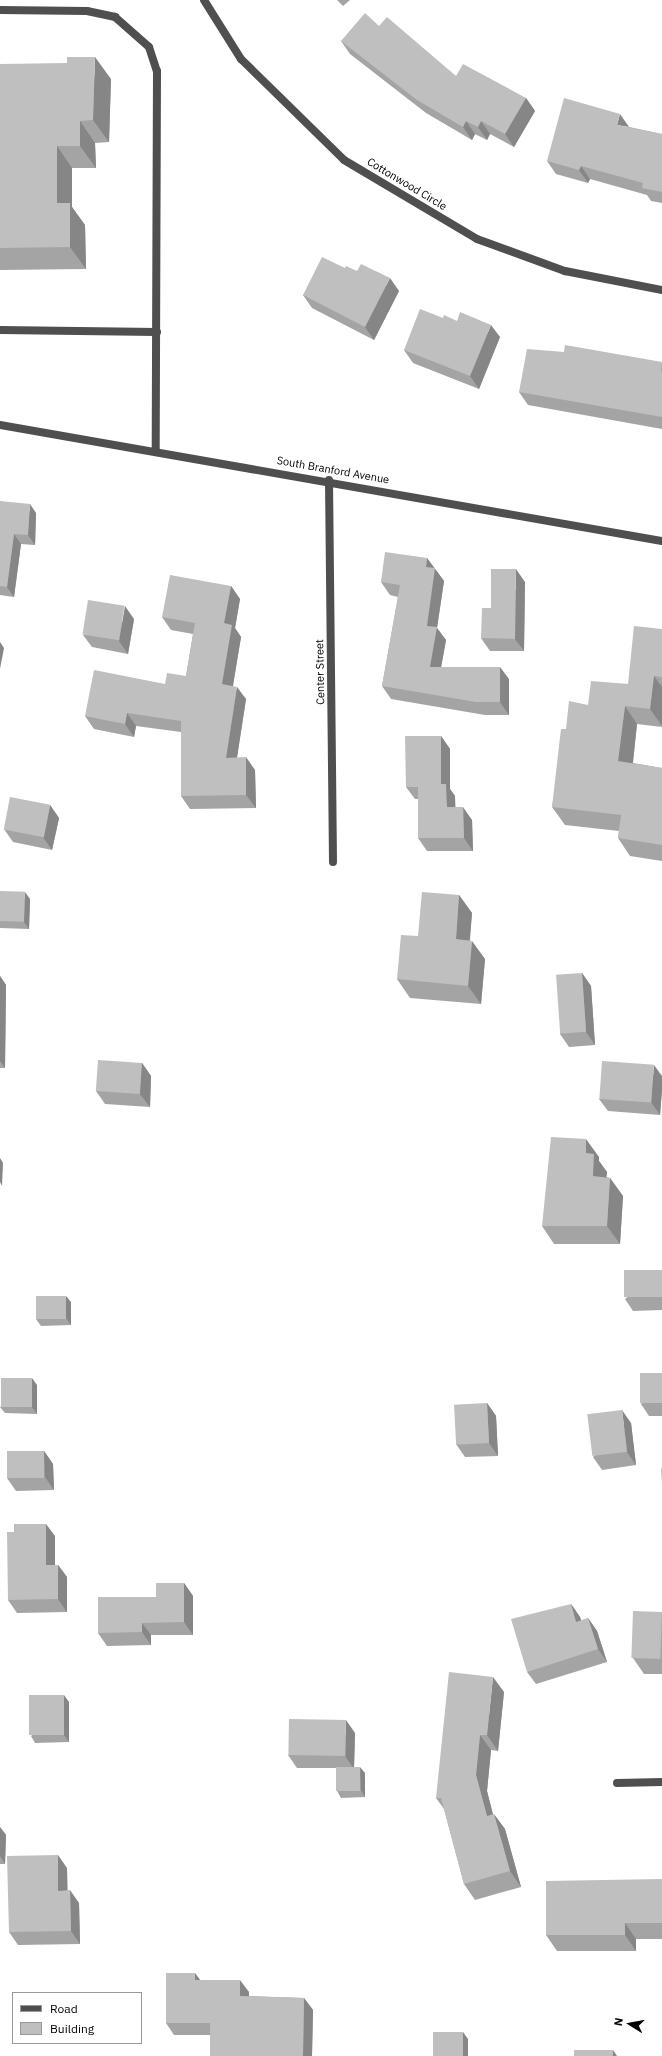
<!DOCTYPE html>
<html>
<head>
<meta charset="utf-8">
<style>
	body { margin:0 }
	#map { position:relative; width:662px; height:2056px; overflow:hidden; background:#fff; font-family:"IBM Plex Sans",sans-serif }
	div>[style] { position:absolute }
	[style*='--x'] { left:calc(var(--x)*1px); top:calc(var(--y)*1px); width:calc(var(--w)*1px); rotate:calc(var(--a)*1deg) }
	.service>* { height:8px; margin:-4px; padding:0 4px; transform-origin:4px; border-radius:4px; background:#4f4f4f }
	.minor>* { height:8px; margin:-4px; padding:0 4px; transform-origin:4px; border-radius:4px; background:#4f4f4f }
	.wall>* { inset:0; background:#a4a4a4 }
	.shaded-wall>* { inset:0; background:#868686 }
	.building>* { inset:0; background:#bfbfbf; transform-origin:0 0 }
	span { translate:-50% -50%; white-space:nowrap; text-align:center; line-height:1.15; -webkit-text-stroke:3.5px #fff; paint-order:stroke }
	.street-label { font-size:11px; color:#000 }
	.legend { position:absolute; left:12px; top:1992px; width:130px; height:52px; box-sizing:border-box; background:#fff; border:1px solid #999; margin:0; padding:5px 7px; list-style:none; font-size:12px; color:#000 }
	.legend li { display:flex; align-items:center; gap:8px; height:20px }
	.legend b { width:20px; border:1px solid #999 }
	.north { position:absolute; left:610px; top:2004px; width:40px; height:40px; -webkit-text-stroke:3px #fff; paint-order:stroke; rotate:281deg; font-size:11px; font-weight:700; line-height:16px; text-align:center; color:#000 }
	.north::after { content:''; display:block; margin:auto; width:14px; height:18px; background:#000; clip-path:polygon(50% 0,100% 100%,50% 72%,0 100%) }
</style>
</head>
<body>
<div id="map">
	<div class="service">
		<i style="--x:0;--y:10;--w:87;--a:0.7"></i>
		<i style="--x:87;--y:11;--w:29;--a:12"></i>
		<i style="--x:115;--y:17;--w:45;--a:41.4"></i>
		<i style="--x:149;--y:47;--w:25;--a:72"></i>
		<i style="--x:157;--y:71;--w:380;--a:90.2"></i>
		<i style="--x:0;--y:330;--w:157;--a:0.7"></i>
	</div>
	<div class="minor">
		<i style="--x:204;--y:0;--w:70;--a:57.9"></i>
		<i style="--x:241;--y:59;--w:144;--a:44.4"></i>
		<i style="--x:344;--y:160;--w:155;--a:30.7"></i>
		<i style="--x:477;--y:239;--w:94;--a:20"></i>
		<i style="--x:565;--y:271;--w:99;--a:11.1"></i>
		<i style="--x:0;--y:425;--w:672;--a:9.94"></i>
		<i style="--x:329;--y:480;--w:382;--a:89.4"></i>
		<i style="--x:617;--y:1783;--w:45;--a:-1.3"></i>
	</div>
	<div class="wall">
		<i style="clip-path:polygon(337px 0,350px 0,343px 6px)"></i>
		<i style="clip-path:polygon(379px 26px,456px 76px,526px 98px,535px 111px,514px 147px,490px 134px,487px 140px,475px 134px,472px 140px,426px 113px,350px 54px,341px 41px)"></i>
		<i style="clip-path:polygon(0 64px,111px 79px,109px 142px,95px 143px,96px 168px,72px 168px,72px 207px,85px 225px,86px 269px,0 270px)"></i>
		<i style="clip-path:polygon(629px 127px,662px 134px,662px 203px,651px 201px,647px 195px,590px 179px,588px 183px,556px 174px,547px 161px)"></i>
		<i style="clip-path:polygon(345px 268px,357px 271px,399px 291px,374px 340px,312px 308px,303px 295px)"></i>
		<i style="clip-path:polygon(443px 318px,500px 337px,479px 389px,413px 363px,404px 350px)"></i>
		<i style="clip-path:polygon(662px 362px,662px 429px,528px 405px,519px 392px)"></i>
		<i style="clip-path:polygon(0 501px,36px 513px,35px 545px,21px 544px,14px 597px,0 595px)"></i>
		<i style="clip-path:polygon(427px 558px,444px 581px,437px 628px,446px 640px,441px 667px,509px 679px,509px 715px,485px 715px,391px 699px,382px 686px,398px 597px,390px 595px,381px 582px)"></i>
		<i style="clip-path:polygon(525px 582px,524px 651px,490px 651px,481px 638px,491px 608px)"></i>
		<i style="clip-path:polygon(231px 586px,240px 599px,235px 628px,241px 637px,233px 686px,246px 699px,237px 758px,255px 770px,256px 808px,190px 809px,181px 796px,181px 732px,136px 726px,134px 737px,94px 729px,85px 716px,186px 676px,193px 634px,171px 630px,162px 617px)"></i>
		<i style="clip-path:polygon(134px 619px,128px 654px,92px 647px,83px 635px)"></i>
		<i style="clip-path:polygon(662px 629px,662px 727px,637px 724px,633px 763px,662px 768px,662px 861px,630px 856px,618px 838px,619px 831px,565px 825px,552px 807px,566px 729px,588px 705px,628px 684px)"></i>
		<i style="clip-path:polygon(441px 736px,450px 749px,450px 789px,455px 796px,455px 807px,472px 820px,473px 851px,427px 851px,418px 838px,418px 799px,415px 799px,406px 787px)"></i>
		<i style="clip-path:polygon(50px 805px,59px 818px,52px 850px,13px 842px,4px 829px)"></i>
		<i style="clip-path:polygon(0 891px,30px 899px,29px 929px,0 928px)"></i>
		<i style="clip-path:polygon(459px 895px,472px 913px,470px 941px,485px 959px,481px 1004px,410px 998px,397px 979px,418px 936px)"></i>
		<i style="clip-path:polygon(582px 973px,591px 986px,595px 1045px,569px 1047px,560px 1034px)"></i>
		<i style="clip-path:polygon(0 976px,6px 985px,5px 1068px,0 1068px)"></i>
		<i style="clip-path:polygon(142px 1063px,151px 1076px,150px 1107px,105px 1104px,96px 1091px)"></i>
		<i style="clip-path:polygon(662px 1076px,662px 1090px,660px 1115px,608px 1111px,599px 1099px)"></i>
		<i style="clip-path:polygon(599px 1157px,599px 1161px,607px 1172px,606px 1177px,610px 1178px,623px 1196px,620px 1244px,554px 1244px,542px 1226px)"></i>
		<i style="clip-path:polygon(662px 1270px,662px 1310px,633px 1311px,625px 1299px)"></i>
		<i style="clip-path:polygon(71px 1302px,71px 1325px,41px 1326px,36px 1319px)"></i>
		<i style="clip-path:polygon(662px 1373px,662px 1416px,649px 1416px,641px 1404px)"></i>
		<i style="clip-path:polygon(37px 1385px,37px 1414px,5px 1413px,0 1407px)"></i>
		<i style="clip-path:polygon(487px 1403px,496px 1416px,498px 1456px,465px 1457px,456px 1444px)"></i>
		<i style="clip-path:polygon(631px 1423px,636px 1465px,602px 1470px,593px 1457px)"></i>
		<i style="clip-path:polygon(44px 1451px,53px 1464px,54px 1490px,16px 1491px,7px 1478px)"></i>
		<i style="clip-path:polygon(55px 1536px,55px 1565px,58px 1565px,67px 1577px,67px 1612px,17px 1613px,8px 1600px)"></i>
		<i style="clip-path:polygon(184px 1583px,193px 1596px,193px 1635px,151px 1635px,151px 1645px,107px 1646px,98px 1633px,156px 1597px)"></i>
		<i style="clip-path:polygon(571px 1604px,580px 1617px,581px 1621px,588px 1618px,597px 1631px,607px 1662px,536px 1684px,527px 1672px)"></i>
		<i style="clip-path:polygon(662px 1612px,662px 1674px,644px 1674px,633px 1658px)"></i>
		<i style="clip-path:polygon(504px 1692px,498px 1751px,491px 1750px,487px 1791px,493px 1814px,505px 1829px,521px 1887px,475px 1900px,464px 1884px,444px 1809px,436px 1798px)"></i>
		<i style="clip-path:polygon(69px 1702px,69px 1742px,35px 1743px,31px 1736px)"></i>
		<i style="clip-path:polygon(355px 1733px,354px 1767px,365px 1773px,365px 1797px,341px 1798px,337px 1791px,336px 1768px,297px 1768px,288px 1755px)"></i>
		<i style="clip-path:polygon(0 1827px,6px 1835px,5px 1864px,0 1864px)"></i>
		<i style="clip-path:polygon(67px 1868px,67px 1891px,79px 1903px,80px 1944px,18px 1945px,9px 1932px)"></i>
		<i style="clip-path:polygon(662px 1879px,662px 1939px,636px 1939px,636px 1951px,557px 1951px,546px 1935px)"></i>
		<i style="clip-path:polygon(200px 1980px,249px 1992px,249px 1996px,304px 1998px,313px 2010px,312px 2056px,210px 2056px,210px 2035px,174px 2035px,166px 2023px)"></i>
	</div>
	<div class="shaded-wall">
		<i style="clip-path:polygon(95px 57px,111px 79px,109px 142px,93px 120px)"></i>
		<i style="clip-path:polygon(526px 98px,535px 111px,514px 147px,505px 134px)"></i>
		<i style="clip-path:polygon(620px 114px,629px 127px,617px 125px)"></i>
		<i style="clip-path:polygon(80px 121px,95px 143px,96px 168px,80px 146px)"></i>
		<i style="clip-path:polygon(466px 121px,475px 134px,472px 140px,463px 127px)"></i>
		<i style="clip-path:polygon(481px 121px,490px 134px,487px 140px,478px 127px)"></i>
		<i style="clip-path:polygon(57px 146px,72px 168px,72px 207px,85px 225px,86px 269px,70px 247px,57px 203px)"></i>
		<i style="clip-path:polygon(581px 166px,590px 179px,588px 183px,579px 170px)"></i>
		<i style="clip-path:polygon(390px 278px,399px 291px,374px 340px,365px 327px)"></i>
		<i style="clip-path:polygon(491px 325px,500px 337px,479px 389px,470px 376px)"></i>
		<i style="clip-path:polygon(30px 504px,36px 513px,35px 545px,28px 535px)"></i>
		<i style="clip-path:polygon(14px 534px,21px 544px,14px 597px,7px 587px)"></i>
		<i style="clip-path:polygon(427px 558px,444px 581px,437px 628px,446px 640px,439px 679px,430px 667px,427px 626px,426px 567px)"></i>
		<i style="clip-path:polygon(516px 569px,525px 582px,524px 651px,515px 639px)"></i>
		<i style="clip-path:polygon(231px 586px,240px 599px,235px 628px,241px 637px,231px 697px,222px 684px,224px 623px)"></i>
		<i style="clip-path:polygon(125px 606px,134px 619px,128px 654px,119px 641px)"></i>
		<i style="clip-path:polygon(0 642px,4px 648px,0 669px)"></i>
		<i style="clip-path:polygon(500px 667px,509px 679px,509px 715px,500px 702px)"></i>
		<i style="clip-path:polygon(654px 676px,662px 687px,662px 726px,650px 709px)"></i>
		<i style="clip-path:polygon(237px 687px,246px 699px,235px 770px,226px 758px)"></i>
		<i style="clip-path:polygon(625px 706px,637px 724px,631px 779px,618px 761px)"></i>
		<i style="clip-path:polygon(127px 713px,136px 726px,134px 737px,125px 724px)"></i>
		<i style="clip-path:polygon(441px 736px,450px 749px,450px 789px,455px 796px,456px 820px,447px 807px,441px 784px)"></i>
		<i style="clip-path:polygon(246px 757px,255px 770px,256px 808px,246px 795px)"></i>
		<i style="clip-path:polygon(50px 805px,59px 818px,52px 850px,43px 837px)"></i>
		<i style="clip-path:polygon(463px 807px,472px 820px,473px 851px,464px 838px)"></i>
		<i style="clip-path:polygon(25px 892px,30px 899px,29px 929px,24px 922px)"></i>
		<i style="clip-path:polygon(459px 895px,472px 913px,468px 957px,456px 939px)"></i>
		<i style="clip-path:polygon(472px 941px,485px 959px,481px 1004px,468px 986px)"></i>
		<i style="clip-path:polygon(582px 973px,591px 986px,595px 1045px,586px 1032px)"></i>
		<i style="clip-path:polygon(0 976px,6px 985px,5px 1068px,0 1061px)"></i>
		<i style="clip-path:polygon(142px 1063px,151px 1076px,150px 1107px,140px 1094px)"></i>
		<i style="clip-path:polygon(654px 1065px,662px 1076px,662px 1090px,660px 1115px,651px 1102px)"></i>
		<i style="clip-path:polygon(586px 1139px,599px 1157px,599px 1161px,607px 1172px,605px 1194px,593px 1176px,586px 1153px)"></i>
		<i style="clip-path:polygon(0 1158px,3px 1163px,2px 1186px,0 1182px)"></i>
		<i style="clip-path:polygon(610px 1178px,623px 1196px,620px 1244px,607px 1226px)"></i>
		<i style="clip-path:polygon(66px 1296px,71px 1302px,71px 1325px,66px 1318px)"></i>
		<i style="clip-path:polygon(32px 1378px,37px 1385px,37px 1414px,32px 1407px)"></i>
		<i style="clip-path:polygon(487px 1403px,496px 1416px,498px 1456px,489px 1443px)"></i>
		<i style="clip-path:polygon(622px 1410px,631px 1423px,636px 1465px,627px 1452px)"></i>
		<i style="clip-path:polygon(44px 1451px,53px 1464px,54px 1490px,45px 1477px)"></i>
		<i style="clip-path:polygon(46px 1524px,55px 1536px,55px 1578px,46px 1565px)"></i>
		<i style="clip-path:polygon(58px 1565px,67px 1577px,67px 1612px,58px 1599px)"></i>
		<i style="clip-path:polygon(184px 1583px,193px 1596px,193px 1635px,184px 1622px)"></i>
		<i style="clip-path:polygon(571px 1604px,580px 1617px,586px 1635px,576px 1622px)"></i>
		<i style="clip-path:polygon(588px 1618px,597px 1631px,607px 1662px,598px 1649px)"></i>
		<i style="clip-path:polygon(142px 1623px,151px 1635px,151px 1645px,142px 1632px)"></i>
		<i style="clip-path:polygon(493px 1677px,504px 1692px,498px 1751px,487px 1735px)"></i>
		<i style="clip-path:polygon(64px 1695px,69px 1702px,69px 1742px,64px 1735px)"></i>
		<i style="clip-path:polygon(346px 1720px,355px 1733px,354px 1769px,345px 1756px)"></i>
		<i style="clip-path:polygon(480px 1735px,491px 1750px,487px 1791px,497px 1831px,487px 1816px,476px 1775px)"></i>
		<i style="clip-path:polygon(360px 1767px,365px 1773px,365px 1797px,361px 1790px)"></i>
		<i style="clip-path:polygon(494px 1814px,505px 1829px,521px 1887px,510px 1871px)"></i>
		<i style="clip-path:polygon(0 1827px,6px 1835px,5px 1864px,0 1856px)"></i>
		<i style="clip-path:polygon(58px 1855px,67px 1868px,68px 1904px,58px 1891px)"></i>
		<i style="clip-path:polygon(70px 1890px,79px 1903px,80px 1944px,71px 1931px)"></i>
		<i style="clip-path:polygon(625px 1923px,636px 1939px,636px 1951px,625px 1935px)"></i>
		<i style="clip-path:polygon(195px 1973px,204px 1985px,195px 1980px)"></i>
		<i style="clip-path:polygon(240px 1980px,249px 1992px,249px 2008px,240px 1996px)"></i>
		<i style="clip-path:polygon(304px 1998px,313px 2010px,312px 2056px,303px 2056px)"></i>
		<i style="clip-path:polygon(463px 2032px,468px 2039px,468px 2056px,463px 2056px)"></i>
		<i style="clip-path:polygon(613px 2050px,617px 2056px,613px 2056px)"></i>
	</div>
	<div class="building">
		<i style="clip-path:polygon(365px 13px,379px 26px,387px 17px,456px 76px,463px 64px,526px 98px,505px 134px,481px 121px,478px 127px,466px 121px,463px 127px,417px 100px,341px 41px)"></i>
		<i style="clip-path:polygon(67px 57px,95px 57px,93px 120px,80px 121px,80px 146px,57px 146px,57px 203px,70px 203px,70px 247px,0 248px,0 64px,67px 63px)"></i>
		<i style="clip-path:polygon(564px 98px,620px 114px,617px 125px,662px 134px,662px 192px,642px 188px,643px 183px,581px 166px,579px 170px,547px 161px)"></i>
		<i style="clip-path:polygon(322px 257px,345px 268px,346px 266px,357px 271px,361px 264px,390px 278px,365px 327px,303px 295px)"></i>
		<i style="clip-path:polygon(420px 309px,443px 318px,444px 315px,457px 321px,460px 312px,491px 325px,470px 376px,404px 350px)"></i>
		<i style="clip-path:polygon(565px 345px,662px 362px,661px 371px,662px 371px,662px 417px,519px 392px,527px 349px,564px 352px)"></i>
		<i style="clip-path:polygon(0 501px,30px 504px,28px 535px,14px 534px,7px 587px,0 586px)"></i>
		<i style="clip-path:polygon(385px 552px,427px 558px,426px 567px,435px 568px,427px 626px,437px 627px,430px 667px,500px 667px,500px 702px,476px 702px,382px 686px,400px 585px,381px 582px)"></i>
		<i style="clip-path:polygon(491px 569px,516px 569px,515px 639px,481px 638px,482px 608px,491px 608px)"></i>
		<i style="clip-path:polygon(170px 575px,231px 586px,224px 623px,232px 625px,222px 684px,237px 687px,226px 758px,246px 757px,246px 795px,181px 796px,181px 721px,127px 713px,125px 724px,85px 716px,94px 670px,165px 684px,167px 673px,186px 676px,195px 623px,162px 617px)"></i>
		<i style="left:88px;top:600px;width:37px;height:35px;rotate:9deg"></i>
		<i style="clip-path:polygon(634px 626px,662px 629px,662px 677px,654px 676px,650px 709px,625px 706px,618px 761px,662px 768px,662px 845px,618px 838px,621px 815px,552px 807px,561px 729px,566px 729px,569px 701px,588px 705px,591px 681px,628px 684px)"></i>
		<i style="clip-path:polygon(405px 736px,441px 736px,441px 784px,446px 784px,447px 807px,463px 807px,464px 838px,418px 838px,418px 787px,406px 787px)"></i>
		<i style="left:10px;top:797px;width:41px;height:33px;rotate:11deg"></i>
		<i style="left:0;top:891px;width:25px;height:30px;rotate:2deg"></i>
		<i style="clip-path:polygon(422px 892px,459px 895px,456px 939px,472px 941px,468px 986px,397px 979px,401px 935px,418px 936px)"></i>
		<i style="left:582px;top:973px;width:59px;height:26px;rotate:86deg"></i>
		<i style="left:98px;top:1060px;width:44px;height:31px;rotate:4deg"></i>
		<i style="left:602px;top:1061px;width:52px;height:38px;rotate:4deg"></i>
		<i style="clip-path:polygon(551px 1137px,586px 1139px,586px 1153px,594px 1154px,593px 1176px,610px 1178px,607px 1226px,542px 1226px)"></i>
		<i style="left:662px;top:1270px;width:27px;height:38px;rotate:90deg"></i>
		<i style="left:36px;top:1296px;width:30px;height:23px"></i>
		<i style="left:662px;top:1373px;width:30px;height:22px;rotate:90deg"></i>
		<i style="left:1px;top:1378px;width:31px;height:29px"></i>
		<i style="left:487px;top:1403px;width:40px;height:33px;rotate:87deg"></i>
		<i style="left:622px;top:1410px;width:42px;height:35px;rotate:83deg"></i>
		<i style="left:7px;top:1451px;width:37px;height:27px"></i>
		<i style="clip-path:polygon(662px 1468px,662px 1484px,661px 1469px)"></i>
		<i style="clip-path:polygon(14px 1524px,46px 1524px,46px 1565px,58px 1565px,58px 1599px,8px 1600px,7px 1532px,14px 1532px)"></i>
		<i style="clip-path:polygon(156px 1583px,184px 1583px,184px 1622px,142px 1623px,142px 1632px,98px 1633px,98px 1597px,156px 1597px)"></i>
		<i style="clip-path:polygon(571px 1604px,576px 1622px,588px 1618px,598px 1649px,527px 1672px,511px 1619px)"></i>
		<i style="left:633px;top:1611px;width:29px;height:47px;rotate:2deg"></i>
		<i style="clip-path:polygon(449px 1672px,493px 1677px,487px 1735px,480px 1735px,476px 1775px,487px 1816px,494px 1814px,510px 1871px,464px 1884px,441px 1798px,436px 1798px)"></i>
		<i style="left:64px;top:1695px;width:40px;height:35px;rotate:90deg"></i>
		<i style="left:289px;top:1719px;width:57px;height:36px;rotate:1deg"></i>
		<i style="left:336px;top:1767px;width:24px;height:24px"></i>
		<i style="clip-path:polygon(58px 1855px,58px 1891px,70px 1890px,71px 1931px,9px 1932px,7px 1856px)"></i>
		<i style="clip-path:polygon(662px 1879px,662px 1923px,625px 1923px,625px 1935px,546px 1935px,546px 1881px)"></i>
		<i style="clip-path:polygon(166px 1973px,195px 1973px,195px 1980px,240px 1980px,240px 1996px,304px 1998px,303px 2056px,210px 2056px,210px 2023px,166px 2023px)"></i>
		<i style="left:463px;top:2032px;width:24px;height:30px;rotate:90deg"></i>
		<i style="left:574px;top:2050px;width:39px;height:6px"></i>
	</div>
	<div class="street-label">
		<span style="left:407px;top:184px;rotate:31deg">Cottonwood Circle</span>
		<span style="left:333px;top:470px;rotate:10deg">South Branford Avenue</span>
		<span style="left:320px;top:672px;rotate:-91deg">Center Street</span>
	</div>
	<ul class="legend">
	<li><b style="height:5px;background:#4f4f4f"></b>Road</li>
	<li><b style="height:11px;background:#bfbfbf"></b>Building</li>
	</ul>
	<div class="north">N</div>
</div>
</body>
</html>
